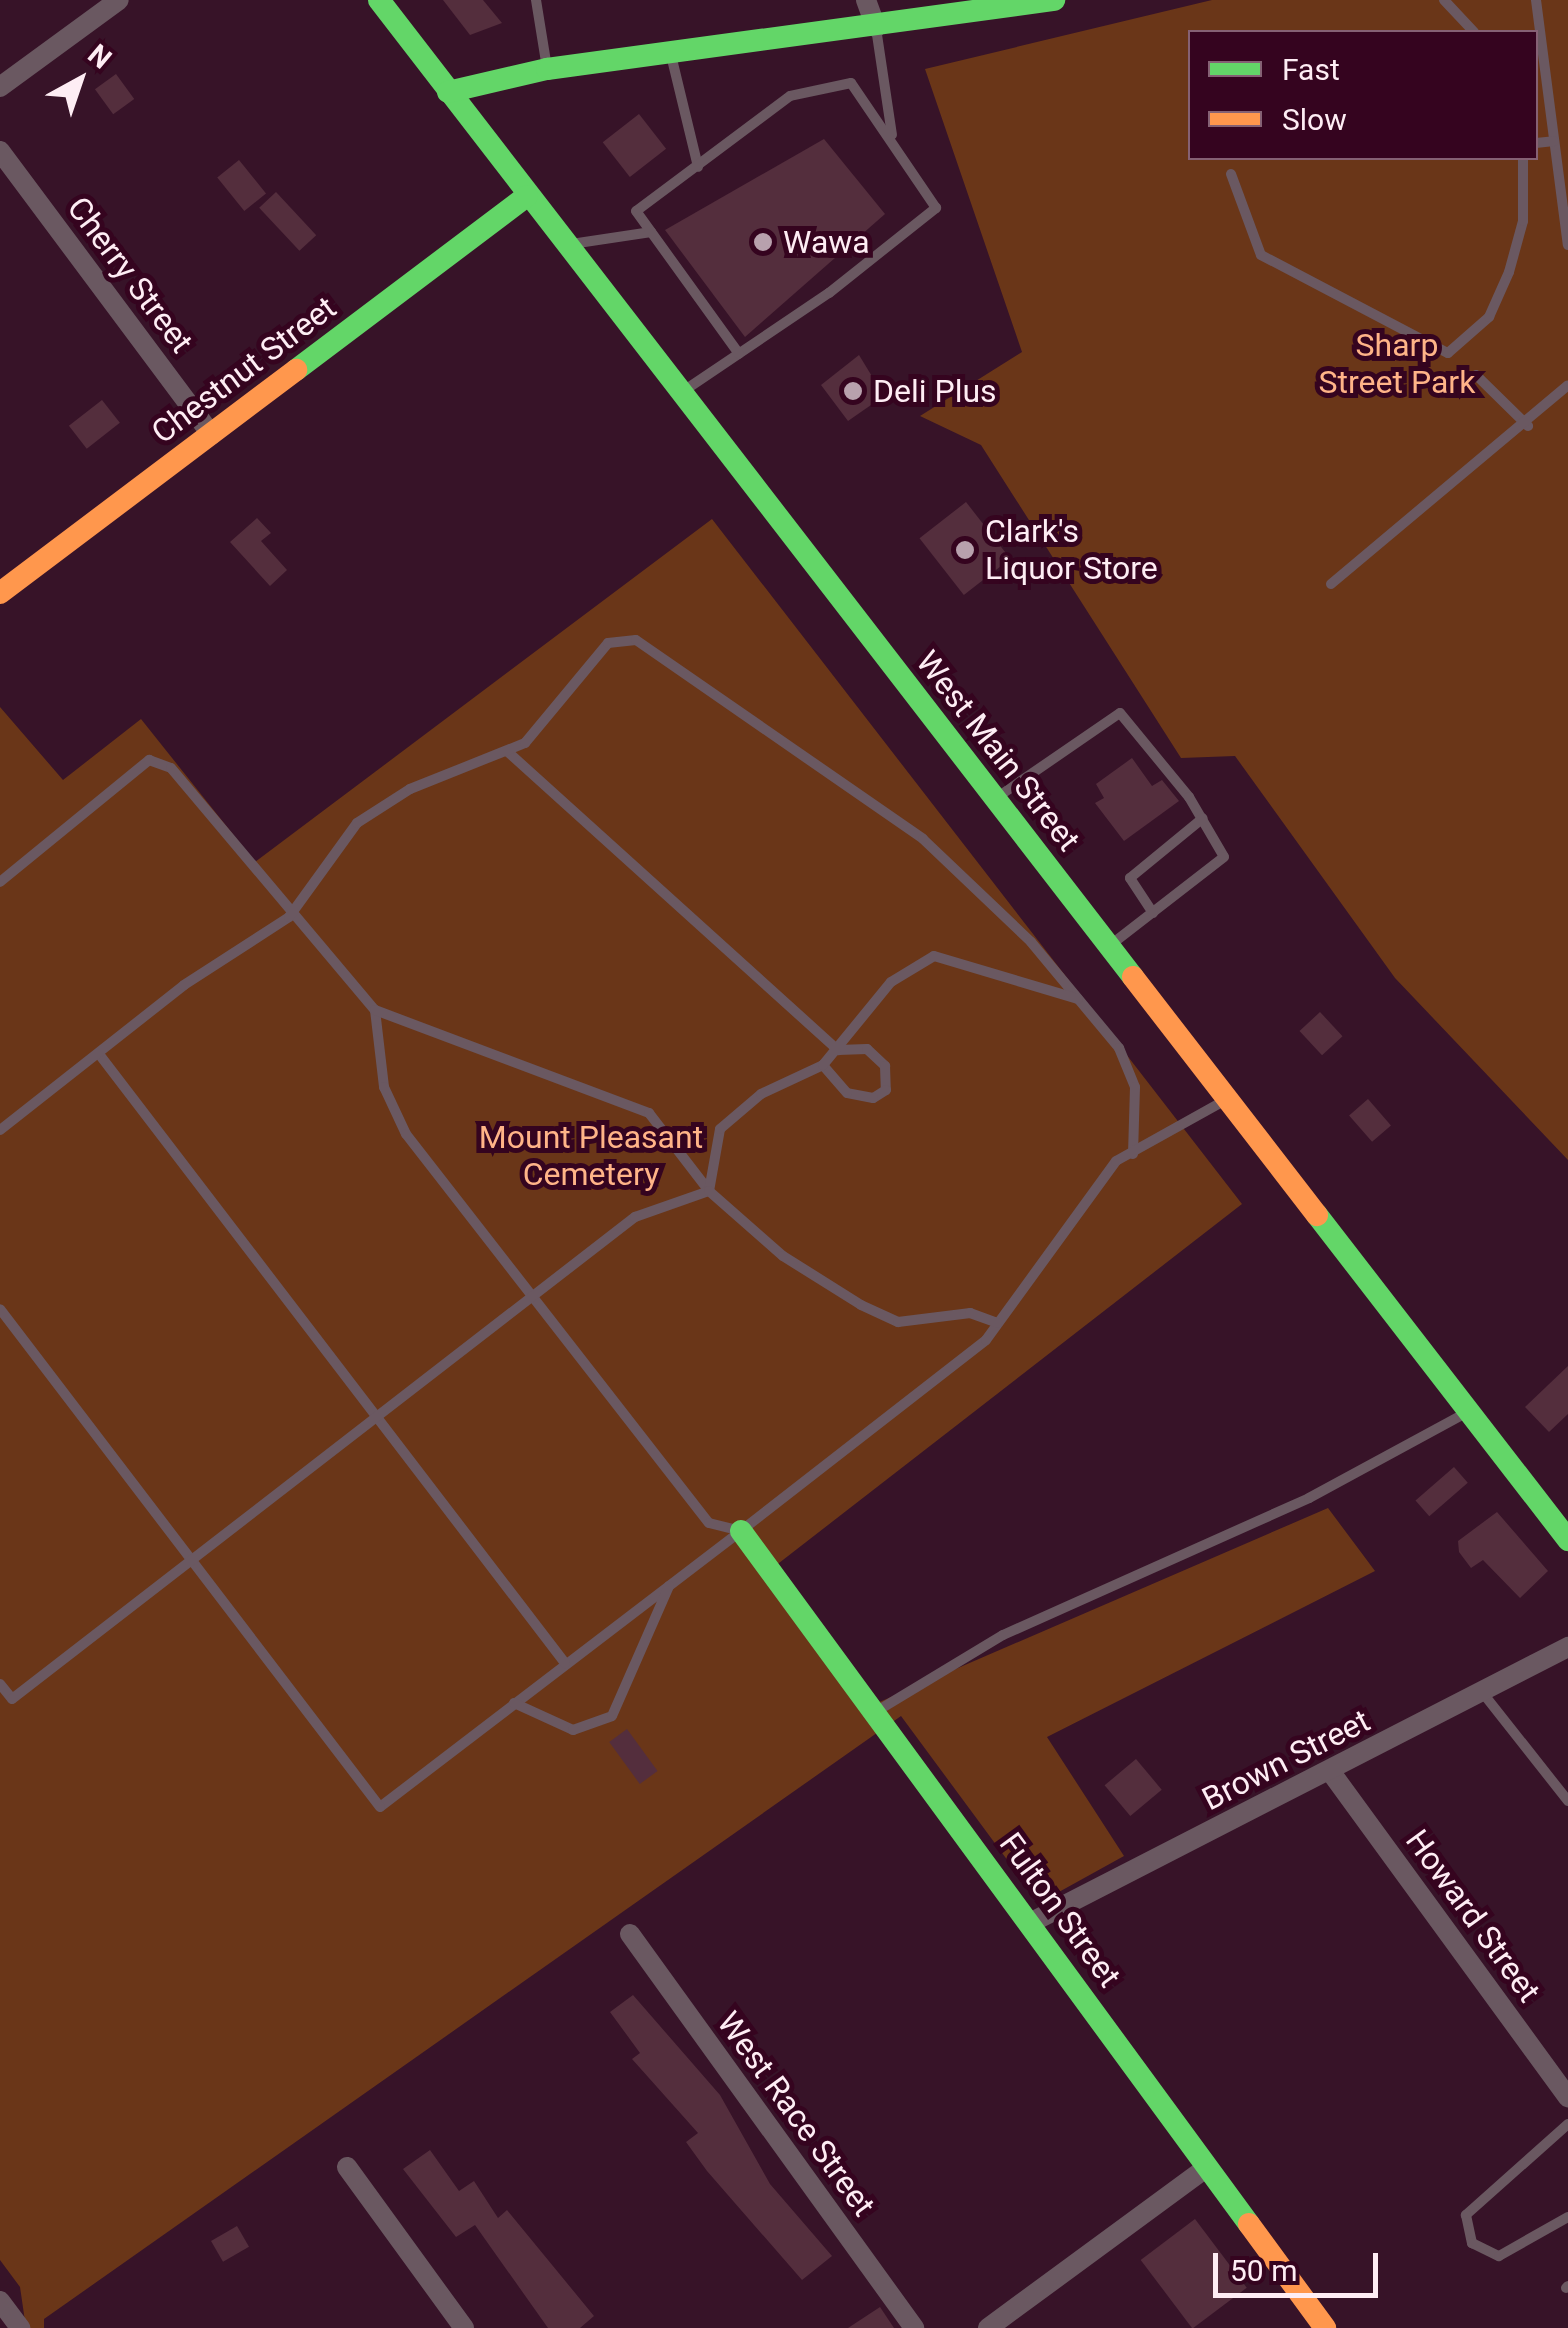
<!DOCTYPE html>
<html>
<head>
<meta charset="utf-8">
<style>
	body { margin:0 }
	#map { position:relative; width:1568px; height:2328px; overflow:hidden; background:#371328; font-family:Roboto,sans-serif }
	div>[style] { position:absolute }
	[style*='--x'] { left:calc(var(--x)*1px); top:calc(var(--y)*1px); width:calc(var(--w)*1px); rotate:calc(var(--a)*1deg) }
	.green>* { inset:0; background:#6a3618 }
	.building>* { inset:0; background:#542e3d; transform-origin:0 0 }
	.lane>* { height:10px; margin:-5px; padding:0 5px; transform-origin:5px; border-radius:5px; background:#6a5861 }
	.street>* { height:20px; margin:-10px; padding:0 10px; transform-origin:10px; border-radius:10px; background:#6a5861 }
	.fast>* { height:22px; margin:-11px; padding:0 11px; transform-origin:11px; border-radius:11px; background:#63d668 }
	.slow>* { height:22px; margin:-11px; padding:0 11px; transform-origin:11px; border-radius:11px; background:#ff974d }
	.dots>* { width:28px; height:28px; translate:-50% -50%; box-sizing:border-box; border:5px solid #35041f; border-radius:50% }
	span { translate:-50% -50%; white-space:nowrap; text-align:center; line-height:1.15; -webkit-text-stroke:10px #35041f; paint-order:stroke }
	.poi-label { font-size:32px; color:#feedf4 }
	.left { translate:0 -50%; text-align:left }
	.street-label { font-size:32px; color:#feedf4 }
	.park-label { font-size:32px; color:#ffb488 }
	.legend { position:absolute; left:1188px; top:30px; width:350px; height:130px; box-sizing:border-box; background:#35041f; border:2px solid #856174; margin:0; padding:12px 18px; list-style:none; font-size:30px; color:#feedf4 }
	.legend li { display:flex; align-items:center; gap:20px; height:50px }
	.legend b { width:50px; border:2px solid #856174 }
	.north { position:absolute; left:30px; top:30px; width:100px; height:100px; -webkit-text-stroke:8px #35041f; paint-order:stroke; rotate:40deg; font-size:28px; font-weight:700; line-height:40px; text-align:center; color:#feedf4 }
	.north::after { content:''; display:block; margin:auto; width:35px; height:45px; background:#feedf4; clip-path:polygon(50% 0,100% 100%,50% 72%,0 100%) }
	.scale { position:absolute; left:1213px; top:2253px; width:165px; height:45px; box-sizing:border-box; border:5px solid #feedf4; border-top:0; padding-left:12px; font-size:30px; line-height:35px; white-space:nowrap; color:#feedf4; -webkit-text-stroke:8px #35041f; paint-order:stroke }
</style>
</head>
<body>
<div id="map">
	<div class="green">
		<i style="clip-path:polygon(evenodd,1212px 0,1568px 0,1568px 1160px,1395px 978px,1235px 756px,1181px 758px,981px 445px,920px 416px,1022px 352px,925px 69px,1212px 0,1190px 32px,1536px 32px,1536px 158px,1190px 158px,1190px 32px)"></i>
		<i style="clip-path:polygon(712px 519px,1242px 1204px,770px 1570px,861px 1710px,1328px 1508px,1375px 1571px,1047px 1737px,1124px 1856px,1039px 1903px,901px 1716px,44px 2319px,44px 2328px,26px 2328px,20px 2287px,0 2260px,0 707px,63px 780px,141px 719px,255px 862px)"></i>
	</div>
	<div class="building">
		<i style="clip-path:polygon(443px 0,483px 0,502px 23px,470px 35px)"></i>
		<i style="left:116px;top:74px;width:31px;height:26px;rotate:54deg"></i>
		<i style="left:639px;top:114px;width:44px;height:46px;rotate:52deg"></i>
		<i style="clip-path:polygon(824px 139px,885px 214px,745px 337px,665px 230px)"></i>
		<i style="left:239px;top:160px;width:43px;height:28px;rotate:51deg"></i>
		<i style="left:276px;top:192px;width:59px;height:23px;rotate:47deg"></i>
		<i style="clip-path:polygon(859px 355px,884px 396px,848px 421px,821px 385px)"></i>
		<i style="left:102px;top:400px;width:29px;height:42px;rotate:52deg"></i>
		<i style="left:966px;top:502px;width:72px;height:59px;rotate:52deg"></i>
		<i style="clip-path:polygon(257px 518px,271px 533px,261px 541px,287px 570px,270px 586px,230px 542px)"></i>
		<i style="clip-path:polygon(1132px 758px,1152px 786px,1162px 780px,1179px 801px,1124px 841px,1095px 803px,1104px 798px,1096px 784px)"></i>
		<i style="left:1320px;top:1012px;width:33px;height:28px;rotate:47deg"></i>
		<i style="left:1368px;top:1099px;width:35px;height:25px;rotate:49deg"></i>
		<i style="clip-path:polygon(1568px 1366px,1568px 1414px,1549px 1432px,1525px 1407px)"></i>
		<i style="left:1454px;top:1467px;width:21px;height:51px;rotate:49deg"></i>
		<i style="clip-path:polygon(1497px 1512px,1548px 1571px,1520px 1598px,1483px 1560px,1471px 1568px,1459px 1552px,1458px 1541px)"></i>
		<i style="left:627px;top:1729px;width:52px;height:22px;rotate:54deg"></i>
		<i style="left:1136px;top:1759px;width:40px;height:41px;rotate:50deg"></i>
		<i style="clip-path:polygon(633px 1995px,720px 2095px,770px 2184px,832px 2256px,802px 2280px,707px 2171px,686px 2142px,698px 2133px,632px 2059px,640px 2053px,610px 2012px)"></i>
		<i style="clip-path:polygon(430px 2150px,459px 2191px,474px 2181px,498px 2218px,507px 2210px,594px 2316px,580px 2328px,548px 2328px,475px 2225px,456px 2237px,403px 2169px)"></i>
		<i style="left:1195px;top:2219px;width:86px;height:68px;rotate:53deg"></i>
		<i style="left:237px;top:2226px;width:24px;height:30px;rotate:60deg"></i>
		<i style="clip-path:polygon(880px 2307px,894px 2328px,848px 2328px)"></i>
	</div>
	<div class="lane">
		<i style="--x:536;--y:0;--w:69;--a:80.8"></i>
		<i style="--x:1444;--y:0;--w:44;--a:46.8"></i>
		<i style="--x:1536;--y:0;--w:247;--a:82.6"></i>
		<i style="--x:876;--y:28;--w:108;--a:81.5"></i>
		<i style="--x:671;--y:55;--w:115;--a:76.4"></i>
		<i style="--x:1536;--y:143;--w:18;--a:-6"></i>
		<i style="--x:1231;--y:174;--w:86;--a:69.7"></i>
		<i style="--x:1261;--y:255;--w:211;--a:27.7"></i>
		<i style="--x:1448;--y:353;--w:55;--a:-41.3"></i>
		<i style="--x:1489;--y:317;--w:49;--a:-66"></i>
		<i style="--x:1509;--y:272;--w:53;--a:-74.6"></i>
		<i style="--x:1523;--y:221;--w:63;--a:-90"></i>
		<i style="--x:578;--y:243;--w:74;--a:-8.6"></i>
		<i style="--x:1476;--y:375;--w:73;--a:44.4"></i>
		<i style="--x:685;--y:390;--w:174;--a:-34"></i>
		<i style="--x:829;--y:293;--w:137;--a:-38.5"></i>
		<i style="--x:936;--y:208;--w:151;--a:-124.2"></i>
		<i style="--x:851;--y:83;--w:62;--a:168"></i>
		<i style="--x:790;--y:96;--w:192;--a:143.2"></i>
		<i style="--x:636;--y:211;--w:176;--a:54.2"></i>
		<i style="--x:1331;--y:584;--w:309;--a:-40"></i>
		<i style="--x:508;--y:752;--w:445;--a:42.1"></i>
		<i style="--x:838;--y:1050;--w:29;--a:-2"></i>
		<i style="--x:867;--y:1049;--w:25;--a:43"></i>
		<i style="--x:885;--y:1066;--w:24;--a:88"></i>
		<i style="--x:886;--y:1090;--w:15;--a:148"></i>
		<i style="--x:873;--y:1098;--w:26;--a:-169"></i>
		<i style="--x:847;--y:1093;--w:37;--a:-131"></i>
		<i style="--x:1002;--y:794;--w:143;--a:-34.5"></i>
		<i style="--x:1120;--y:713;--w:109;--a:50.6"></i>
		<i style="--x:1189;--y:797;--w:69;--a:59.7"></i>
		<i style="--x:1224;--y:857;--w:140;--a:142.2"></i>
		<i style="--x:0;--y:882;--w:193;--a:-39.3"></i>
		<i style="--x:149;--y:760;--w:23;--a:20"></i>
		<i style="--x:171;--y:768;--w:317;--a:49.9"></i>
		<i style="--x:375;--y:1010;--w:78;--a:83.3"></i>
		<i style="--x:384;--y:1087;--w:52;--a:64.9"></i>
		<i style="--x:406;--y:1134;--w:493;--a:52.1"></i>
		<i style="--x:709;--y:1523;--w:33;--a:14"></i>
		<i style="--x:741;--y:1531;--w:454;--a:142.6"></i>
		<i style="--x:380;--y:1807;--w:626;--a:-127.35"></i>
		<i style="--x:1153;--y:913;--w:42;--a:-123.3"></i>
		<i style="--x:1130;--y:878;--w:94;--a:-39.4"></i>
		<i style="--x:375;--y:1010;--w:293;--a:20.6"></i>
		<i style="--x:649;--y:1113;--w:98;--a:52.4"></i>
		<i style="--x:99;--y:1054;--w:767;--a:52.58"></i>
		<i style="--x:0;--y:1130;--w:234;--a:-38.2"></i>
		<i style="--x:184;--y:985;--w:125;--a:-32.9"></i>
		<i style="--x:289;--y:917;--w:116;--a:-54.1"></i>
		<i style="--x:357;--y:823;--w:63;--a:-32.7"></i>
		<i style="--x:410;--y:789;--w:124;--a:-21.8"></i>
		<i style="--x:525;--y:743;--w:130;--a:-50.3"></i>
		<i style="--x:608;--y:643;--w:28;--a:-6"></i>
		<i style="--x:636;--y:640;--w:349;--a:34.7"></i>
		<i style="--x:923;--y:839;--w:149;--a:43.6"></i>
		<i style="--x:1031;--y:942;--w:138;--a:50.3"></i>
		<i style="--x:1119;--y:1048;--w:42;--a:67.7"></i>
		<i style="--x:1135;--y:1087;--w:67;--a:91.7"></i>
		<i style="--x:709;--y:1191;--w:63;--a:-79.9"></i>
		<i style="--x:720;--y:1129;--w:54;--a:-40.5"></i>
		<i style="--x:761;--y:1094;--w:68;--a:-25.1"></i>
		<i style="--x:823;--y:1065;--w:107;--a:-50.7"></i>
		<i style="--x:891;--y:982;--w:50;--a:-31.2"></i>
		<i style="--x:934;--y:956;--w:150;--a:16.6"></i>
		<i style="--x:742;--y:1530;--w:309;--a:-37.9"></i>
		<i style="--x:986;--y:1340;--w:221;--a:-54"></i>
		<i style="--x:1116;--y:1161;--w:121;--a:-29.1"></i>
		<i style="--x:0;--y:1684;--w:19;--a:51"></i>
		<i style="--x:12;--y:1699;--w:788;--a:-37.73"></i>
		<i style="--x:635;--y:1217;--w:78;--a:-19.4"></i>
		<i style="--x:709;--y:1191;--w:98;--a:41.3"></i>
		<i style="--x:783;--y:1256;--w:92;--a:32.1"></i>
		<i style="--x:861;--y:1305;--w:41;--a:24.7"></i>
		<i style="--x:898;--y:1322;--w:73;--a:-7.1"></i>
		<i style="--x:970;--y:1313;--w:29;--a:20"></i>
		<i style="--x:1482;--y:1692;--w:139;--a:51.7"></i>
		<i style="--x:514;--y:1703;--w:65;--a:24.6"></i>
		<i style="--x:573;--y:1730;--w:41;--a:-19.7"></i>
		<i style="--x:612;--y:1716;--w:142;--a:-66.3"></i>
		<i style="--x:877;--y:1711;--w:147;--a:-31.1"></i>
		<i style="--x:1003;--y:1635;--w:335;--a:-24.1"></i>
		<i style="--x:1309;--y:1498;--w:176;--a:-28.5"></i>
		<i style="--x:1568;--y:2124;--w:137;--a:138.3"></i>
		<i style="--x:1466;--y:2215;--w:29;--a:78"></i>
		<i style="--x:1472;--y:2243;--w:30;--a:26"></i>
		<i style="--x:1499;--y:2256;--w:79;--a:-29.5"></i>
		<i style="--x:1566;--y:2288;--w:3;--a:-45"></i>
	</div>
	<div class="street">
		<i style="--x:866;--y:0;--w:29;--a:70"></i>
		<i style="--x:0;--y:87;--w:147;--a:-36.2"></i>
		<i style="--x:0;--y:151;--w:354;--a:53.3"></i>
		<i style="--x:1330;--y:1771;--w:404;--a:53.9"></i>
		<i style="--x:1030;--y:1923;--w:605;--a:-27.16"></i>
		<i style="--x:630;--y:1934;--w:486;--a:54.2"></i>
		<i style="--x:347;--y:2167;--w:199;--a:54"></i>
		<i style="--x:0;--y:2301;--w:34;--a:53"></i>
		<i style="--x:988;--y:2328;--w:272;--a:-36.3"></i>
	</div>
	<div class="fast">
		<i style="--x:379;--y:0;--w:1234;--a:52.34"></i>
		<i style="--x:448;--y:92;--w:102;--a:-13.1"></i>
		<i style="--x:547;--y:69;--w:512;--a:-7.75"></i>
		<i style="--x:296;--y:370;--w:289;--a:-37"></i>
		<i style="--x:1317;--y:1215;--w:411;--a:52.3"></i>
		<i style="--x:741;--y:1531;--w:859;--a:53.76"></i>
	</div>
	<div class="slow">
		<i style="--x:0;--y:593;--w:371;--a:-37"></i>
		<i style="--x:1133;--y:977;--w:301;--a:52.3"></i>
		<i style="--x:1249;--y:2224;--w:129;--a:53.8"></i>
	</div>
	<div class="dots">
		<i style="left:763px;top:242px;background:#b8a1ad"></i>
		<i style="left:853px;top:391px;background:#b8a1ad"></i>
		<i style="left:965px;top:550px;background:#b8a1ad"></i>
	</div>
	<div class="poi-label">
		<span class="left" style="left:783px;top:242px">Wawa</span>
		<span class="left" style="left:873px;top:391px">Deli Plus</span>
		<span class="left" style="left:985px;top:550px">Clark's<br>Liquor Store</span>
	</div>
	<div class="street-label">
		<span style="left:130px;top:275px;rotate:53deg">Cherry Street</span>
		<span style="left:244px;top:370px;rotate:-37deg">Chestnut Street</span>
		<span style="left:998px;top:751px;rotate:52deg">West Main Street</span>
		<span style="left:1286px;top:1760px;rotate:-27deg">Brown Street</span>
		<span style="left:1060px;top:1910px;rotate:54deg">Fulton Street</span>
		<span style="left:1473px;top:1916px;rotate:54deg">Howard Street</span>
		<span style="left:796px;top:2114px;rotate:54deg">West Race Street</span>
	</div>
	<div class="park-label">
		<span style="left:1397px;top:364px">Sharp<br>Street Park</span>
		<span style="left:591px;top:1156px">Mount Pleasant<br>Cemetery</span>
	</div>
	<ul class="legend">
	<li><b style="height:12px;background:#63d668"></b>Fast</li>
	<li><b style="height:12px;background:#ff974d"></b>Slow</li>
	</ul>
	<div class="north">N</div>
	<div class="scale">50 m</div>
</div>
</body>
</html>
